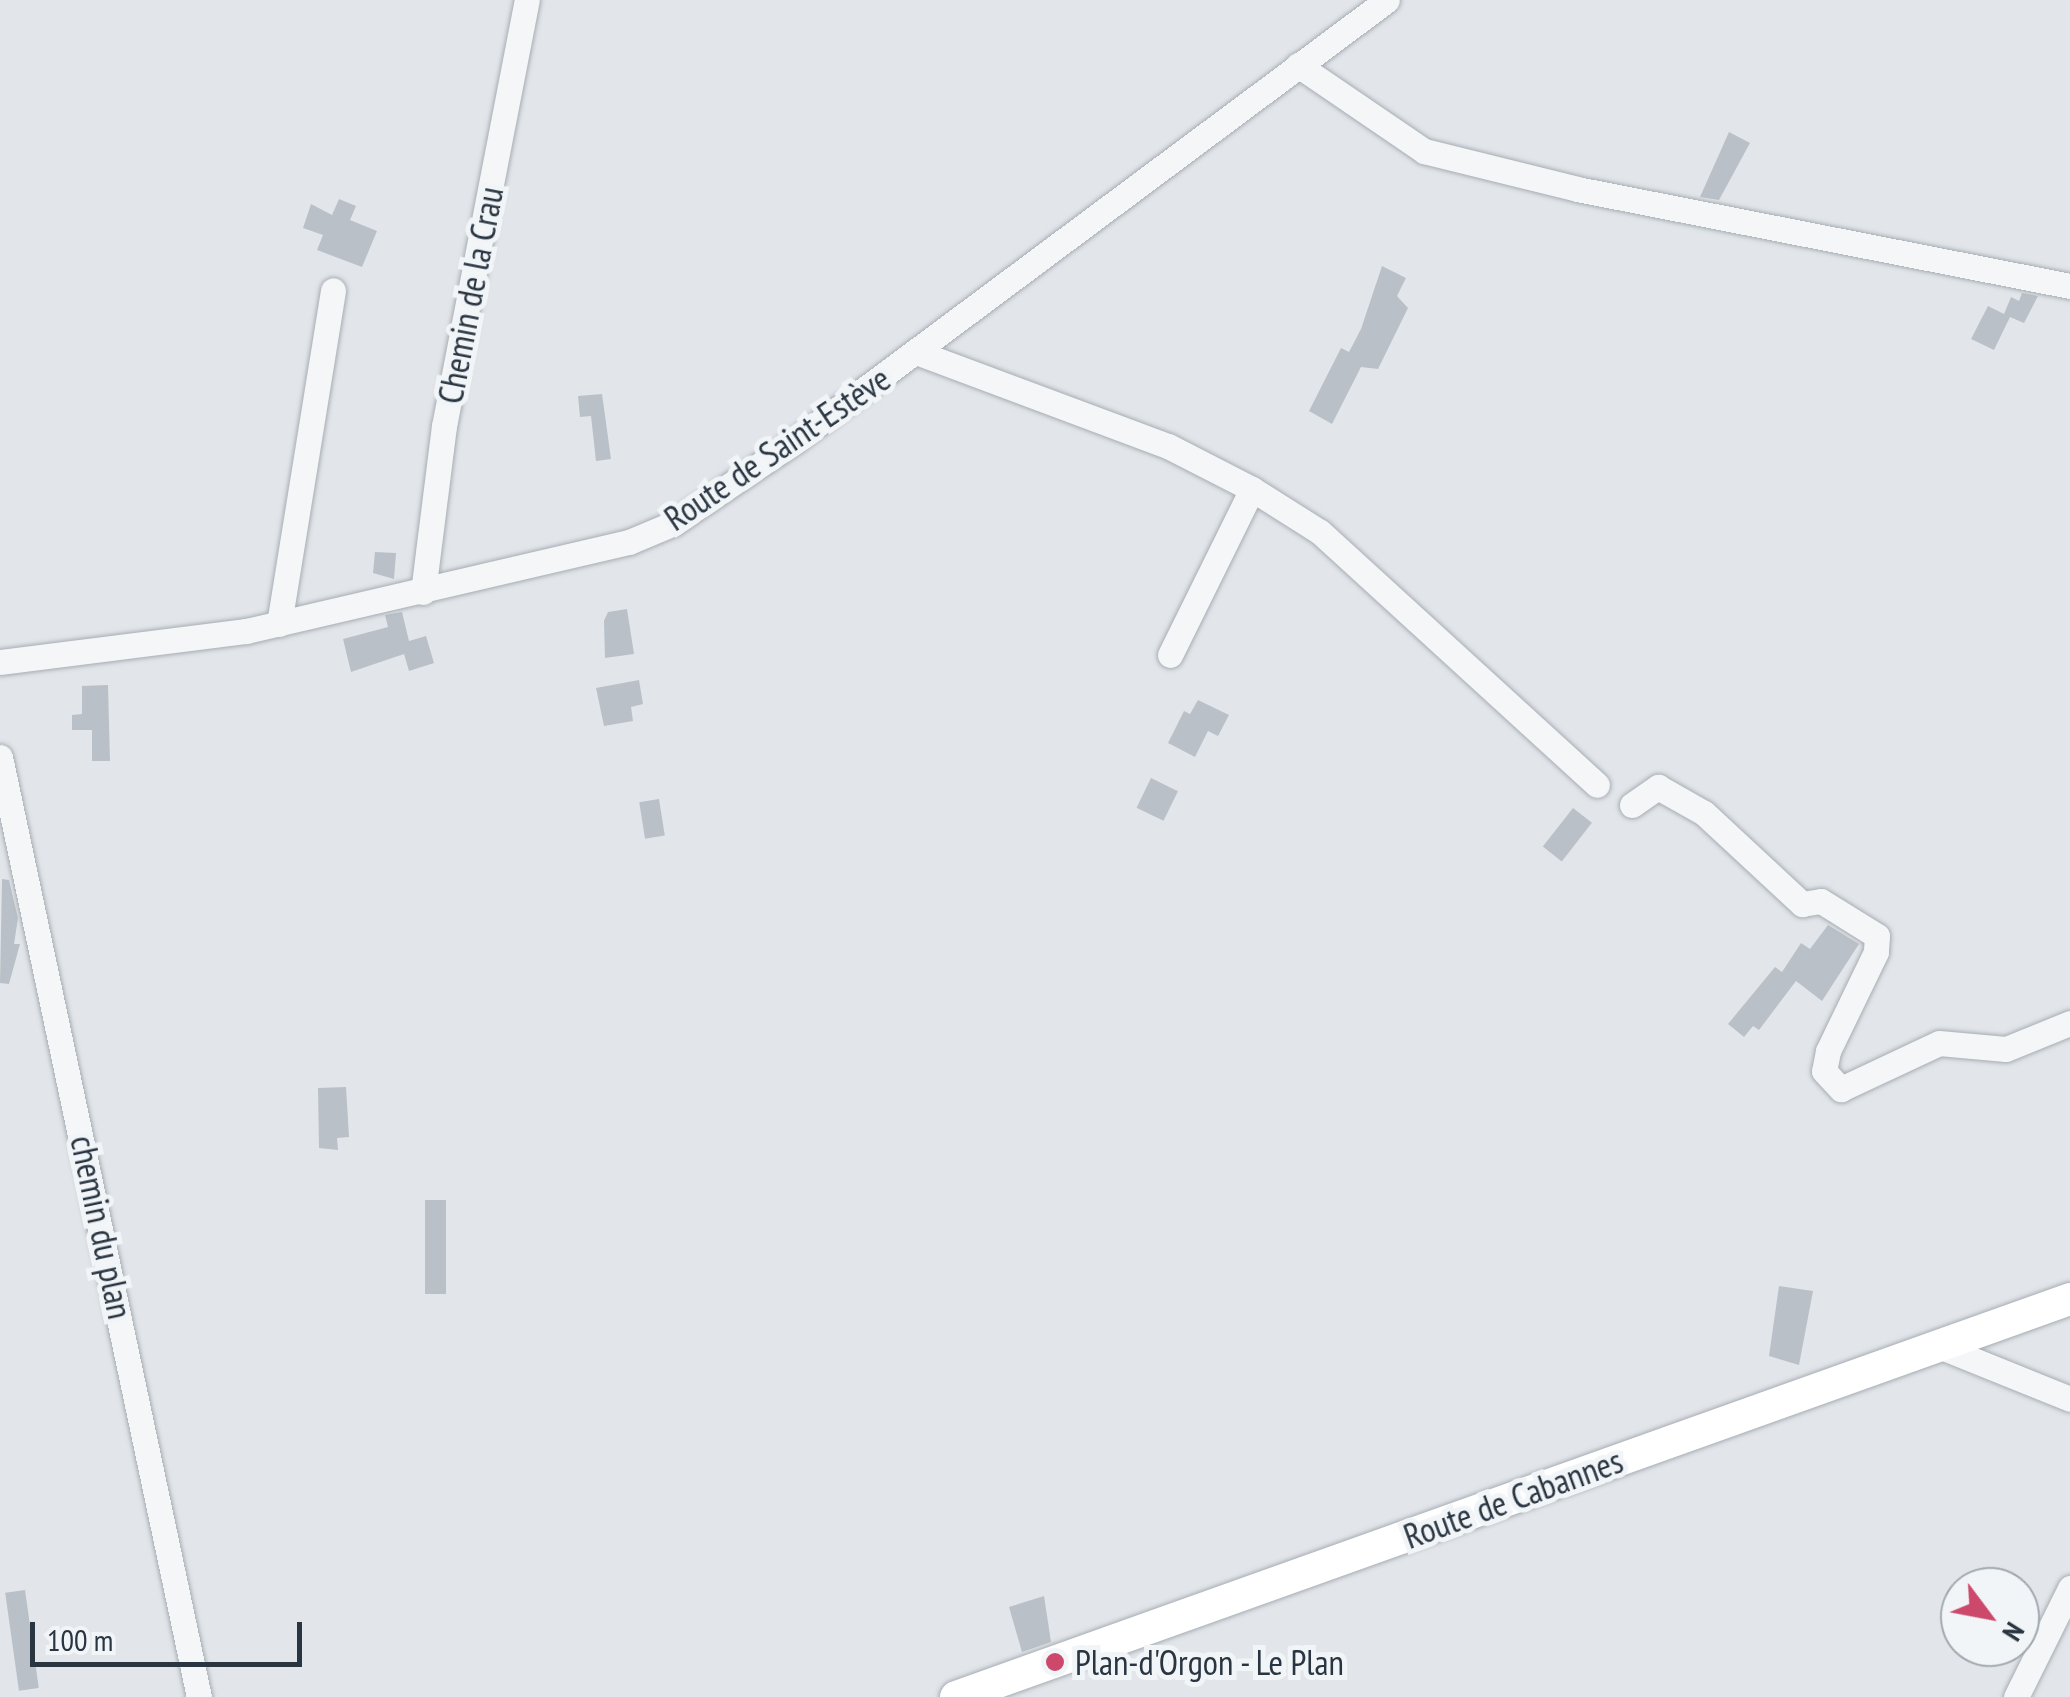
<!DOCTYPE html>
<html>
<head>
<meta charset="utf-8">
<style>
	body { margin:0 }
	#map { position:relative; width:2070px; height:1697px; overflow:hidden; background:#e2e6ea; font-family:"PT Sans Narrow",sans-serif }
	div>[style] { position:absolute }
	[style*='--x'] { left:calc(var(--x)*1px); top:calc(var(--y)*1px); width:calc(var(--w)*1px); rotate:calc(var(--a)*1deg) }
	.building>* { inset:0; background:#b9c0c7; transform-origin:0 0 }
	.roads { filter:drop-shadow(0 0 2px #a7adb4) drop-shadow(0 0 2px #a7adb4) }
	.minor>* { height:25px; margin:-12.5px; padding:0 12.5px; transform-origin:12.5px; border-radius:12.5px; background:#f4f6f8 }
	.major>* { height:32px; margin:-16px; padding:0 16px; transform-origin:16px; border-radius:16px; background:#fff }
	.dots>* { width:28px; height:28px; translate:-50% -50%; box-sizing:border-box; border:5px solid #f1f5f7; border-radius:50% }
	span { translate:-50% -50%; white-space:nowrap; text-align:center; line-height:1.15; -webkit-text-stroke:10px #f1f5f7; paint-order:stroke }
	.street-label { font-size:35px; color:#2a3542 }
	.poi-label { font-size:35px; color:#2a3542 }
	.left { translate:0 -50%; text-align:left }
	.north { position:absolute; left:1940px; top:1567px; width:100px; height:100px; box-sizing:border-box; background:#f1f5f7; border:2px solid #a1a8af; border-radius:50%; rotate:122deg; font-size:28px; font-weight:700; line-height:40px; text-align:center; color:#2a3542 }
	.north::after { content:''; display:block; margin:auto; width:35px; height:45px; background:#cd496c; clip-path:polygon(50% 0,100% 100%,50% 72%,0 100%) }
	.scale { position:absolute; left:30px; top:1622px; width:272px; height:45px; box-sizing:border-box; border:5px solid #2a3542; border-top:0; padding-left:12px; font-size:30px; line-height:35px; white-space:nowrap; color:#2a3542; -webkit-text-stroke:8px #f1f5f7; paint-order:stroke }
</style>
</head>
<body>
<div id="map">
	<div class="building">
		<i style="clip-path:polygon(1729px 132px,1750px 143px,1719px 200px,1700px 197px)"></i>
		<i style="clip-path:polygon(339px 199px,356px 206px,350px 220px,377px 231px,362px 267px,317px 250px,323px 235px,303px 228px,311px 204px,332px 215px)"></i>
		<i style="clip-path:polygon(1382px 266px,1406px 278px,1397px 296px,1408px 308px,1378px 369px,1361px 367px,1332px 424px,1309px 411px,1341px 348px,1349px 352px,1361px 329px)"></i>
		<i style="clip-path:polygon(2022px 293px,2038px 296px,2024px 323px,2010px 317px,1994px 350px,1971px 339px,1988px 306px,2004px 314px,2011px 297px,2019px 301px)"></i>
		<i style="clip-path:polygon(602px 394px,611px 459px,596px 461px,591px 416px,580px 417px,578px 396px)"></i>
		<i style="clip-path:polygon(375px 552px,396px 553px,394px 579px,373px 573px)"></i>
		<i style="clip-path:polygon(627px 609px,634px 654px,605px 658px,604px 621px,608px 612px)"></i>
		<i style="clip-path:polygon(402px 612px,409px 641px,426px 636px,434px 663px,409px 671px,404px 654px,351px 672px,343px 639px,388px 627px,385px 615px)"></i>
		<i style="clip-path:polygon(639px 680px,643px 704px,631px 707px,633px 721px,604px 726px,596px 688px)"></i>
		<i style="clip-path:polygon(108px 685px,110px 761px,92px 761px,92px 730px,72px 730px,72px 715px,82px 714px,82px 686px)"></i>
		<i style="clip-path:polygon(1198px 700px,1229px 715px,1218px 736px,1208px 731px,1195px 757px,1168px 743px,1184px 711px,1190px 714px)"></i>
		<i style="left:1151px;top:778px;width:30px;height:33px;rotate:26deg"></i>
		<i style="left:659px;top:799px;width:37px;height:20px;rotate:81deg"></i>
		<i style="left:1573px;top:808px;width:24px;height:49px;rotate:38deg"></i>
		<i style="clip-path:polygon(2px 879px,9px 880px,18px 918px,14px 944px,20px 944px,9px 984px,0 983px)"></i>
		<i style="clip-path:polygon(1828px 925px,1859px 944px,1822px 1001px,1796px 981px,1759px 1030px,1753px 1026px,1744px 1037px,1728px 1024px,1775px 967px,1782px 972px,1801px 943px,1810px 949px)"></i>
		<i style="clip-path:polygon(346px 1087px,349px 1137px,337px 1138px,338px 1150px,319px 1148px,318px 1088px)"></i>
		<i style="left:425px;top:1200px;width:21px;height:94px"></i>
		<i style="clip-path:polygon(1779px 1286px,1813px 1291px,1799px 1365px,1769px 1356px)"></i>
		<i style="left:25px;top:1590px;width:99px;height:20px;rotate:82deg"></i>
		<i style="clip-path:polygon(1044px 1596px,1051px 1642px,1022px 1652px,1009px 1607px)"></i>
	</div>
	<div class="roads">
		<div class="minor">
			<i style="--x:1298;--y:65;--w:153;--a:34.3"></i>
			<i style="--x:1424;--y:151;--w:158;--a:13.9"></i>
			<i style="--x:1577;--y:189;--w:502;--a:11.13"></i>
			<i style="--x:916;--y:352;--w:269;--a:20.5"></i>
			<i style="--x:1168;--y:446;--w:94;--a:27.1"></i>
			<i style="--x:1252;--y:489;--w:185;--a:116.3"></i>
			<i style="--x:1252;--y:489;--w:80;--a:32.3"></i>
			<i style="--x:1320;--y:532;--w:375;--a:42.4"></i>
			<i style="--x:423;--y:592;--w:167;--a:-82.8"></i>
			<i style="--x:444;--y:426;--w:434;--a:-79"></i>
			<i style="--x:279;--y:624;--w:338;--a:-80.8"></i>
			<i style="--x:0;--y:662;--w:248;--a:-7.2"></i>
			<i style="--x:246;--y:631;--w:393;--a:-13.1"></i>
			<i style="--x:629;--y:542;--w:49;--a:-22.9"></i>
			<i style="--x:674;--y:523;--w:146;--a:-34.1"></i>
			<i style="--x:795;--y:441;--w:738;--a:-36.68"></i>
			<i style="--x:0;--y:757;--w:961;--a:78.05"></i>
			<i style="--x:1632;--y:805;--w:32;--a:-35"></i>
			<i style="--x:1658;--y:787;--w:53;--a:29.5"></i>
			<i style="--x:1704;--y:813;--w:134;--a:42.9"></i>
			<i style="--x:1802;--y:904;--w:19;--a:-9"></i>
			<i style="--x:1821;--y:901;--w:66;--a:32"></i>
			<i style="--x:1877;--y:936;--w:16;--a:94"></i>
			<i style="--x:1876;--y:952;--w:110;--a:115.9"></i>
			<i style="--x:1828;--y:1051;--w:20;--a:101"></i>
			<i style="--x:1824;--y:1071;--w:25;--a:47"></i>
			<i style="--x:1841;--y:1089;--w:108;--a:-25.1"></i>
			<i style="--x:1939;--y:1043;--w:67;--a:5.1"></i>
			<i style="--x:2006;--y:1049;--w:69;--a:-22.1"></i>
			<i style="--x:1939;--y:1346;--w:141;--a:22"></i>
			<i style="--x:2016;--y:1697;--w:122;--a:-63.6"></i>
		</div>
		<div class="major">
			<i style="--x:956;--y:1697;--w:1183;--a:-19.66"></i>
		</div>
	</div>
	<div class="dots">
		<i style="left:1055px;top:1662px;background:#cd496c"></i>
	</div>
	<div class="street-label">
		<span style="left:470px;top:295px;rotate:-79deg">Chemin de la Crau</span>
		<span style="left:777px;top:448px;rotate:-34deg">Route de Saint-Estève</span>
		<span style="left:102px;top:1227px;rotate:78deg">chemin du plan</span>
		<span style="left:1513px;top:1498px;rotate:-20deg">Route de Cabannes</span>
	</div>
	<div class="poi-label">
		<span class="left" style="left:1075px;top:1662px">Plan-d'Orgon - Le Plan</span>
	</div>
	<div class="north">N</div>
	<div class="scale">100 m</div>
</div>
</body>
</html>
